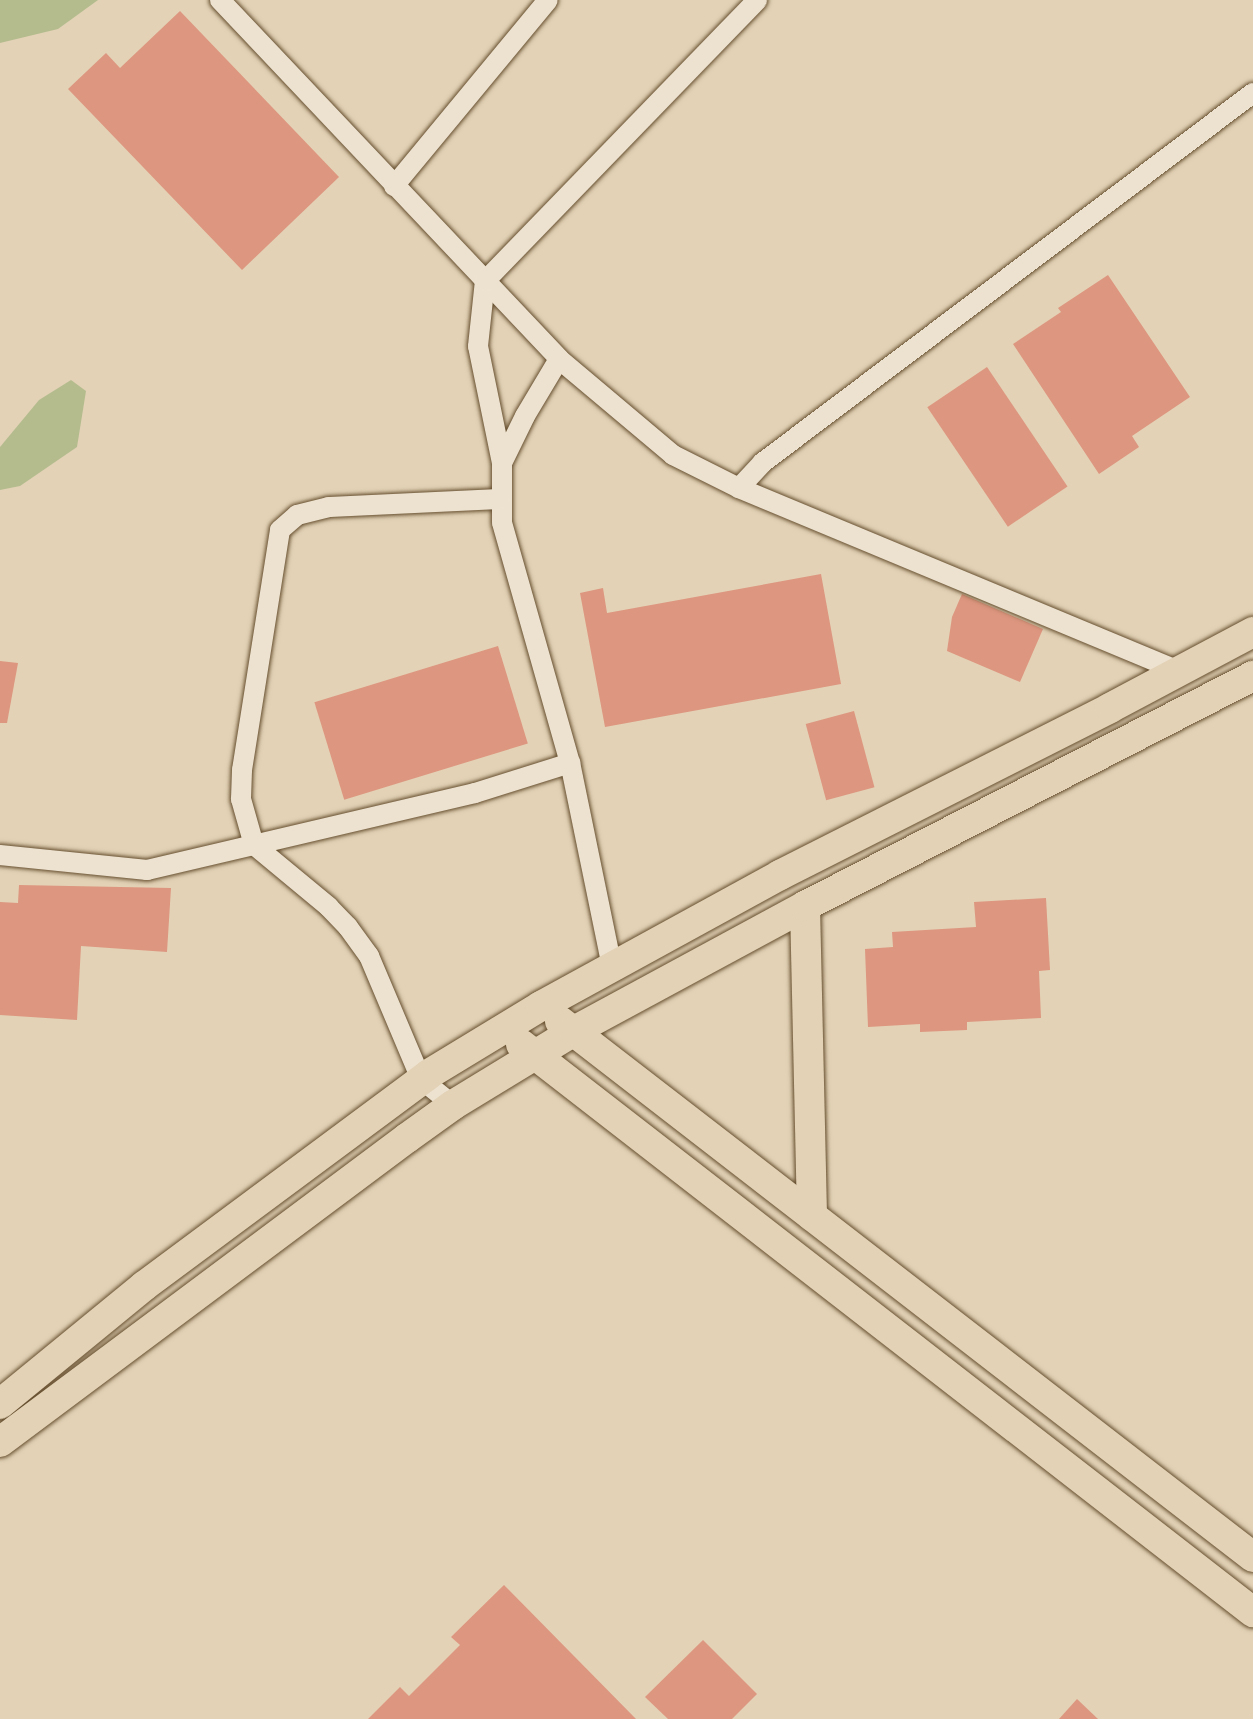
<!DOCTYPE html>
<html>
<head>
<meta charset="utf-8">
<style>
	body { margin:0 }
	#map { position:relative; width:1253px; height:1719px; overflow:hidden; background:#e3d2b6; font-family:"Sorts Mill Goudy",serif }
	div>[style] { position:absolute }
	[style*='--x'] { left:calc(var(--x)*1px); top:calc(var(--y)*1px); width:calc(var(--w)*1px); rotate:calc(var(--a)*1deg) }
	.green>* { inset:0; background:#b4bc8e }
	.building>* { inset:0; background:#dd967f; transform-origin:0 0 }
	.roads { filter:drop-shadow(0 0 2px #654e2e) drop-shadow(0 0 2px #654e2e) }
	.street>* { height:20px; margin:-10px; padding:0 10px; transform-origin:10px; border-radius:10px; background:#ede2d0 }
	.primary>* { height:30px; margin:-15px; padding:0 15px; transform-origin:15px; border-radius:15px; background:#e3d2b6 }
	span { translate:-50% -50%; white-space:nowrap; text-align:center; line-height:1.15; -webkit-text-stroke:5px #ede2d0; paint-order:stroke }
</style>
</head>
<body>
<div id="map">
	<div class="green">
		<i style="clip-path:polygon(0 0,98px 0,58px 29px,0 43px)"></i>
		<i style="clip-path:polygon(71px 380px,86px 391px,77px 447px,20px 486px,0 490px,0 447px,39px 400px)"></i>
	</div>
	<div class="building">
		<i style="clip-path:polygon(180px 11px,339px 177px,242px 270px,68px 89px,106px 53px,120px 68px)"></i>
		<i style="clip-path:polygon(1108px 275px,1190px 397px,1132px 436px,1139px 447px,1099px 474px,1013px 344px,1061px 312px,1058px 308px)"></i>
		<i style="left:987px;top:367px;width:144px;height:72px;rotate:56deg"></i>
		<i style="clip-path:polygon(821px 574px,841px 684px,605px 727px,580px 593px,603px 588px,607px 613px)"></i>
		<i style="clip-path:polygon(962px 594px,1043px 629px,1020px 682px,947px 651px,952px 617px)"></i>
		<i style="left:498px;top:646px;width:102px;height:192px;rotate:73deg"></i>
		<i style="clip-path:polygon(0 661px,18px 663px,7px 723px,0 723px)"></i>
		<i style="left:854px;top:711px;width:79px;height:50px;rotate:75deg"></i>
		<i style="clip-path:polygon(19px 885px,171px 888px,167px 952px,81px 946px,77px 1020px,0 1015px,0 902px,18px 903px)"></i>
		<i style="clip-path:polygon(1046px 898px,1050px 970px,1039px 971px,1041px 1018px,967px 1022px,967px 1030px,920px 1032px,920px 1024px,868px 1027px,865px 949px,893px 947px,892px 932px,976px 927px,974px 902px)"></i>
		<i style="clip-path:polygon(504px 1585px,636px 1719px,368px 1719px,400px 1687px,409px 1696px,460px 1645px,451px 1637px)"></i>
		<i style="clip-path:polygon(703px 1640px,757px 1694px,732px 1719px,668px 1719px,645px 1697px)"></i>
		<i style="clip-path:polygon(1077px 1699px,1098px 1719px,1059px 1719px)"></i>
	</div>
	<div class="roads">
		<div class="street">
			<i style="--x:220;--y:0;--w:494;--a:46.6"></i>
			<i style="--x:394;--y:186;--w:241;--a:-50.4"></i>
			<i style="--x:502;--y:463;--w:119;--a:-101.6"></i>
			<i style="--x:478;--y:346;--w:65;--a:-83.9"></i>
			<i style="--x:485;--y:281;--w:391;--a:-45.9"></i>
			<i style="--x:739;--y:488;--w:34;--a:-47"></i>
			<i style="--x:762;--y:463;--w:615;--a:-37"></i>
			<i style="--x:0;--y:855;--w:148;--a:5.8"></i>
			<i style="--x:147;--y:870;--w:337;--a:-13.2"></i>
			<i style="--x:475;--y:793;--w:100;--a:-17.5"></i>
			<i style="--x:612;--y:967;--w:208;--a:-101.6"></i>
			<i style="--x:570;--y:763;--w:250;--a:-105.8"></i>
			<i style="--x:502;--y:522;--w:59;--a:-90"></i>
			<i style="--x:502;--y:463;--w:52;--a:-63.9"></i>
			<i style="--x:525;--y:416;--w:66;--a:-59.2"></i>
			<i style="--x:559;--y:359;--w:149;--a:40.1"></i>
			<i style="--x:673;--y:455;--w:74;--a:26.6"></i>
			<i style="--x:739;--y:488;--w:476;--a:22.6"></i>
			<i style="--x:453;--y:1105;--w:41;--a:-140.9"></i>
			<i style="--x:421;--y:1079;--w:134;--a:-112.9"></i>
			<i style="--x:369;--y:956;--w:36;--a:-126"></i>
			<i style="--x:348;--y:927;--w:28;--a:-134"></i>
			<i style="--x:329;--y:907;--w:97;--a:-140.4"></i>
			<i style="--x:254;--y:845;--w:48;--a:-105.8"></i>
			<i style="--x:241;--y:799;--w:29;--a:-88"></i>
			<i style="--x:242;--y:770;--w:243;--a:-81"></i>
			<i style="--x:280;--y:530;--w:23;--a:-41"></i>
			<i style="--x:297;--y:515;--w:33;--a:-14"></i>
			<i style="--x:329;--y:507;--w:171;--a:-2.7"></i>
		</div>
		<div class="primary">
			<i style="--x:805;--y:906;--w:310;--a:88.7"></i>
			<i style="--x:560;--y:1021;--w:876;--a:37.72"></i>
			<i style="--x:521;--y:1044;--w:927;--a:37.81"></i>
			<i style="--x:0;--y:1404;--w:186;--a:-39.3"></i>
			<i style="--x:144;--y:1286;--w:355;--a:-36.6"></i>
			<i style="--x:429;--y:1074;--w:131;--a:-31.3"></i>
			<i style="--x:541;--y:1006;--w:273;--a:-28.7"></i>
			<i style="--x:780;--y:875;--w:370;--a:-26.8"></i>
			<i style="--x:1110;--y:708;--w:162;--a:-28"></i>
			<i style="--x:0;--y:1442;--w:508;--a:-36.76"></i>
			<i style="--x:407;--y:1138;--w:57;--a:-35.7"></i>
			<i style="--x:453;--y:1105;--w:142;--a:-31.4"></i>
			<i style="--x:574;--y:1031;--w:263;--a:-28.4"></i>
			<i style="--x:805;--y:906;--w:504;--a:-27.18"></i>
		</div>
	</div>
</div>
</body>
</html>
